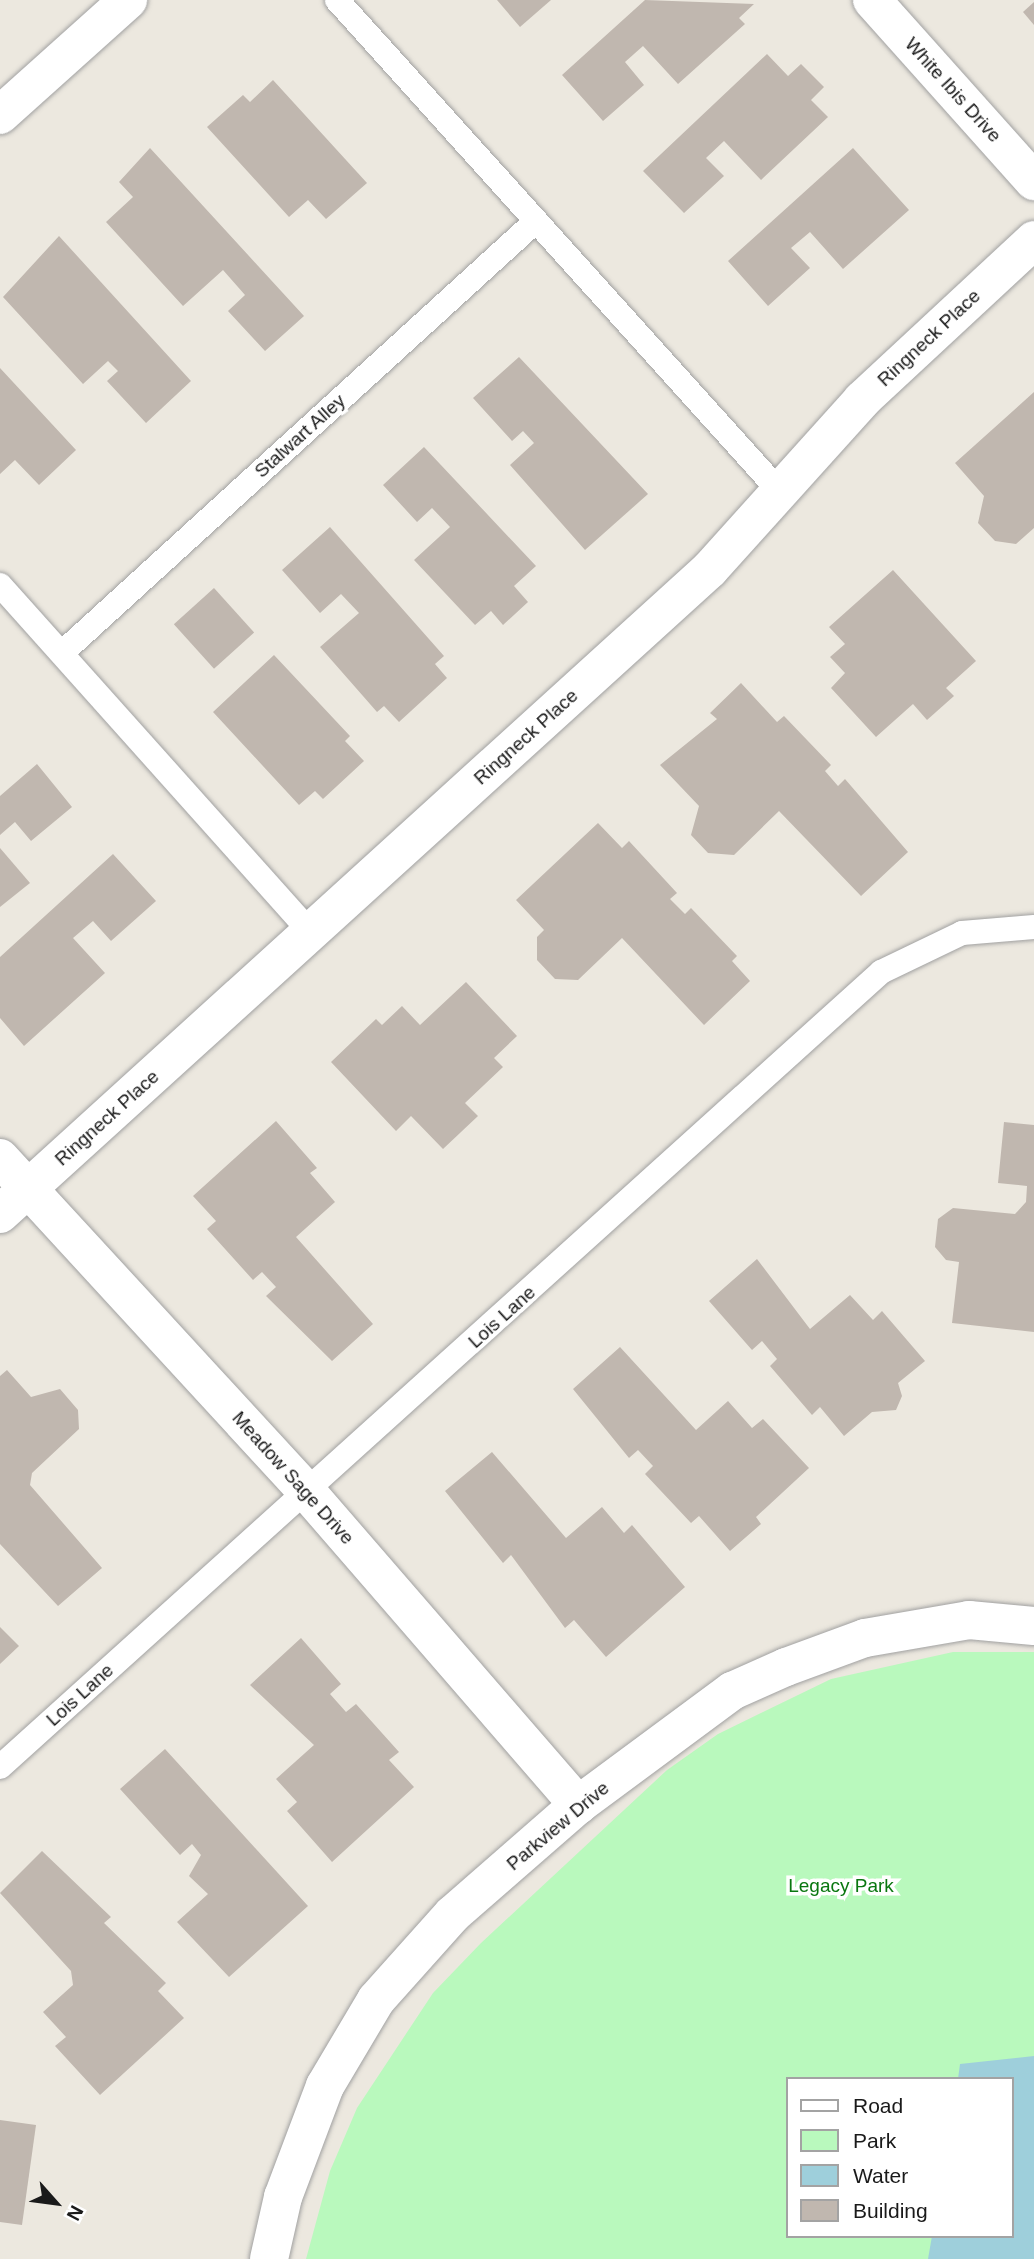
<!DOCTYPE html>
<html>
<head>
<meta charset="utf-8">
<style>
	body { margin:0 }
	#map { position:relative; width:1034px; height:2259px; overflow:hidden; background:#ece8df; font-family:Helvetica,sans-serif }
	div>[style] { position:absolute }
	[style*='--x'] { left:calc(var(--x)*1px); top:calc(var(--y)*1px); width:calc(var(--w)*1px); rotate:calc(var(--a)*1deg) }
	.park>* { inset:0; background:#b9f9bd }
	.water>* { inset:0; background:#9ecfdb }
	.building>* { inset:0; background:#c0b7af; transform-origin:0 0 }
	.roads { filter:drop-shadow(0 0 2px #a1a1a1) drop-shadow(0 0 2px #a1a1a1) }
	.service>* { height:24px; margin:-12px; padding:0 12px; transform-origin:12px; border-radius:12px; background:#fff }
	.minor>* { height:38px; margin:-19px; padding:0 19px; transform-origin:19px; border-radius:19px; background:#fff }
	span { translate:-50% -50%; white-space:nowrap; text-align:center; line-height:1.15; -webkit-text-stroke:7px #fff; paint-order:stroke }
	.street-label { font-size:19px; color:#1a1a1a }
	.park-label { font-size:19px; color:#0a7710 }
	.legend { position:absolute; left:786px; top:2077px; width:228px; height:161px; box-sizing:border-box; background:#fff; border:2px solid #a3a3a3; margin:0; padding:9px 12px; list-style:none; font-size:21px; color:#1a1a1a }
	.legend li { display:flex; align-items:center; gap:14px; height:35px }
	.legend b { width:35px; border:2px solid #a3a3a3 }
	.north { position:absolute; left:21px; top:2168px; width:70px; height:70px; -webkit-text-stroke:5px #fff; paint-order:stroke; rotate:118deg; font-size:19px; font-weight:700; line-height:28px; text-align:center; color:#1a1a1a }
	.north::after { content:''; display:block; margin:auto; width:24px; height:32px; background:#1a1a1a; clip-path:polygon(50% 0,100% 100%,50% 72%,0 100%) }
</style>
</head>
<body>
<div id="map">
	<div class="park">
		<i style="clip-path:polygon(evenodd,953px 1652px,1034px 1652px,1034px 2259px,306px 2259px,330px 2171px,357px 2108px,433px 1993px,481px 1943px,667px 1770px,718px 1734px,831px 1679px,953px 1652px,787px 2079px,1011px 2079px,1011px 2236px,787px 2236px,787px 2079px)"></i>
	</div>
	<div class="water">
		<i style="clip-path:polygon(1034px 2056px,1034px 2259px,928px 2259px,932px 2236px,1011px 2236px,1011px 2079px,958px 2079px,960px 2064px)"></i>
	</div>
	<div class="building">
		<i style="clip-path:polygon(497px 0,551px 0,520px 27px)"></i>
		<i style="clip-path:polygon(645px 0,754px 4px,739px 18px,745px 24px,678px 84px,643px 46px,625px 62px,644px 85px,603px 121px,562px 75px)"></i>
		<i style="clip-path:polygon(1034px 2px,1034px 25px,1023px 12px)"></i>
		<i style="clip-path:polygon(767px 54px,788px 76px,801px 64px,824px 87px,811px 100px,828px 117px,761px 180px,724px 141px,706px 158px,724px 176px,684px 213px,643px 171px)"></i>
		<i style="clip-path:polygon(273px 80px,367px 183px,326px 219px,308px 200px,289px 217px,207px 127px,243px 95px,250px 102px)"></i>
		<i style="clip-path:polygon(150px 148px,304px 316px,265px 351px,228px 311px,245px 295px,223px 270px,183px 306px,106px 222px,133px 197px,119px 182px)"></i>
		<i style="clip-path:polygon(853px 148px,909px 210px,843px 269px,810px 232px,791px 248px,810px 268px,768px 306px,728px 261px)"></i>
		<i style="clip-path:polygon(59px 236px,191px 381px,146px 423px,107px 381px,118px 371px,108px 361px,83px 384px,3px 297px)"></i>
		<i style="clip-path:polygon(519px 357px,648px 494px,585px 550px,510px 465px,534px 443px,523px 431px,512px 441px,473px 398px)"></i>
		<i style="clip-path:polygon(0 368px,76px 450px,39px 485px,15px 460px,0 474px)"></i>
		<i style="clip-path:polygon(1034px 392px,1034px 528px,1016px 544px,995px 541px,978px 523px,984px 496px,955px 463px)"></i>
		<i style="clip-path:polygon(424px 447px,536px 566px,514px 586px,528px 602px,503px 625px,491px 611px,475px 625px,414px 560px,450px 527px,432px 508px,417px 522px,383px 485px)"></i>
		<i style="clip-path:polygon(330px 527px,444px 656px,435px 664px,447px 678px,399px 722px,384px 706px,377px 712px,320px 647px,359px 613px,341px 594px,320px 613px,282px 570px)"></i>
		<i style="clip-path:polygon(893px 570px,976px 661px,946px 688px,954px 696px,927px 720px,913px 704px,876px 737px,831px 688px,845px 673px,830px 657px,845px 644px,829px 627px)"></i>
		<i style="left:214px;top:588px;width:60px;height:54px;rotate:48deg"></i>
		<i style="clip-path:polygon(274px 655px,350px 736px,345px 741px,364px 761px,323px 799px,315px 791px,299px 805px,213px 712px)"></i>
		<i style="clip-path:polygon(741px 683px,777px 722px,784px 716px,831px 765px,825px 771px,838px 786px,845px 779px,908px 852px,861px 896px,779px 811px,734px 855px,708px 853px,691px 835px,699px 806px,660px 765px,717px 719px,710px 713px)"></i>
		<i style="clip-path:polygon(37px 764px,72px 807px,31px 841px,15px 822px,0 835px,0 796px)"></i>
		<i style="clip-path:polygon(598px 823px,622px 848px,629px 841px,677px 893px,670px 899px,685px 914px,691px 908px,737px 956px,732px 961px,750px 981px,704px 1025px,622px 938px,578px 980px,555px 979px,537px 960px,537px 937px,544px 930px,516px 900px)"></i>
		<i style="clip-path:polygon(0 848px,30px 883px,0 907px)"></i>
		<i style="clip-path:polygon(113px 854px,156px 901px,111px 941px,93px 921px,73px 938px,105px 973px,24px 1046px,0 1018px,0 957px)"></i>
		<i style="clip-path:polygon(466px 982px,517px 1036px,494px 1058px,503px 1067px,465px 1103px,478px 1116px,443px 1149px,411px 1116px,396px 1131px,331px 1062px,376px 1019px,382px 1025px,402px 1006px,420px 1025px)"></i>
		<i style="clip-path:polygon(276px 1121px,317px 1168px,310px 1173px,335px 1202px,296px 1237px,373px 1324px,332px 1361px,266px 1296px,276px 1287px,262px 1272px,253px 1280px,207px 1229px,216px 1221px,193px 1196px)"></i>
		<i style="clip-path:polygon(1004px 1122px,1034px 1125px,1034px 1332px,952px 1323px,959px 1262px,946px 1260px,935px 1247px,938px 1219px,953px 1208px,1015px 1214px,1026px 1202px,1027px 1186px,998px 1183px)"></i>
		<i style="clip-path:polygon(757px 1259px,810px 1329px,850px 1295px,873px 1320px,882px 1311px,925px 1361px,898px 1383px,902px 1396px,896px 1410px,872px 1412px,844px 1436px,820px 1407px,812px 1415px,770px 1366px,777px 1359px,762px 1341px,752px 1350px,709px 1301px)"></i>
		<i style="clip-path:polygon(620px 1347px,696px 1430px,728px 1401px,752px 1428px,763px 1419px,809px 1468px,756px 1517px,761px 1524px,730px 1551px,699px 1516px,691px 1523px,645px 1474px,653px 1466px,638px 1450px,629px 1458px,573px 1389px)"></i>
		<i style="clip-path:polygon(7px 1370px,31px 1397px,60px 1389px,78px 1410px,79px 1429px,32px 1473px,30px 1485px,102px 1568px,58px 1606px,0 1544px,0 1376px)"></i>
		<i style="clip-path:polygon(492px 1452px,566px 1538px,602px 1507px,624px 1533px,632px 1525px,685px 1587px,606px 1657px,574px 1620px,565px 1628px,511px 1555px,503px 1563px,445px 1491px)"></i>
		<i style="clip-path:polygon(0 1627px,19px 1646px,0 1664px)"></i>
		<i style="clip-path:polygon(301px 1638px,341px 1684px,330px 1694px,346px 1712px,356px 1704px,399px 1752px,389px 1760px,414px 1787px,332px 1862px,287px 1811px,297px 1802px,276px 1779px,314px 1745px,250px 1685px)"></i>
		<i style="clip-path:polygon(165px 1749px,308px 1906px,229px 1977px,177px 1922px,208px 1894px,189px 1876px,201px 1855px,192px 1844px,180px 1855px,120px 1789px)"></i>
		<i style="clip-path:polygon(42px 1851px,111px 1917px,104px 1923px,166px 1983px,158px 1991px,184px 2018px,100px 2095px,55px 2046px,66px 2037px,43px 2012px,73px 1985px,71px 1971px,0 1893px)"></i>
		<i style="clip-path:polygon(0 2120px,36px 2125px,22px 2225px,0 2222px)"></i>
	</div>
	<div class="roads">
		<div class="service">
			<i style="--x:337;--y:0;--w:665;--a:47.99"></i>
			<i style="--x:0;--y:585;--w:467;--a:48.2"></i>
			<i style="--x:63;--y:652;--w:640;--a:-42.34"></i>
			<i style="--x:0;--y:1767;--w:1187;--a:-42.06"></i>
			<i style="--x:881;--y:972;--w:90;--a:-25.7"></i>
			<i style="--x:962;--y:933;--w:72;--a:-4.8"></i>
		</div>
		<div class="minor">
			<i style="--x:872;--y:0;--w:243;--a:48.2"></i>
			<i style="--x:0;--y:115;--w:172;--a:-41.9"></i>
			<i style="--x:0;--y:1158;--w:455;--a:47.4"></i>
			<i style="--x:308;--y:1493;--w:413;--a:49.1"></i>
			<i style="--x:0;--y:1214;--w:959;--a:-42.25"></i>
			<i style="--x:710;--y:569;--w:227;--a:-48"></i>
			<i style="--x:862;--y:400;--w:235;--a:-42.9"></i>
			<i style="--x:269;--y:2259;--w:64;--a:-77.3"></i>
			<i style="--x:283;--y:2197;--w:119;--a:-69.3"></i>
			<i style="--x:325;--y:2086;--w:100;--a:-59.3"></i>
			<i style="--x:376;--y:2000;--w:115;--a:-48.2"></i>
			<i style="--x:453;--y:1914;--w:166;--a:-41.1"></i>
			<i style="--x:578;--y:1805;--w:192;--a:-36.5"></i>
			<i style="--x:732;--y:1691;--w:59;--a:-24"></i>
			<i style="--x:786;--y:1667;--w:84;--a:-20.2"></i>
			<i style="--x:865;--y:1638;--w:106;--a:-9.8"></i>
			<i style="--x:969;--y:1620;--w:65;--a:5.3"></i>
		</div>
	</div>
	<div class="street-label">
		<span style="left:953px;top:90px;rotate:48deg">White Ibis Drive</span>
		<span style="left:929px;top:338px;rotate:-43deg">Ringneck Place</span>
		<span style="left:300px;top:436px;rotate:-42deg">Stalwart Alley</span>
		<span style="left:526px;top:737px;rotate:-42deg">Ringneck Place</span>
		<span style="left:107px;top:1118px;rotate:-42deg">Ringneck Place</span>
		<span style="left:502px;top:1317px;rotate:-42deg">Lois Lane</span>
		<span style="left:293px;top:1478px;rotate:48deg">Meadow Sage Drive</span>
		<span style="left:80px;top:1695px;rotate:-42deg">Lois Lane</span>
		<span style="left:558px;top:1826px;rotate:-40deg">Parkview Drive</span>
	</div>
	<div class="park-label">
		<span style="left:841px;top:1886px">Legacy Park</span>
	</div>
	<ul class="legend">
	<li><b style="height:9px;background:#fff"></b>Road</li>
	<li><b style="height:19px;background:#b9f9bd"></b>Park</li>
	<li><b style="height:19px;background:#9ecfdb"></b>Water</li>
	<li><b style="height:19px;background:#c0b7af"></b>Building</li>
	</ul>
	<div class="north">N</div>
</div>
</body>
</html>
